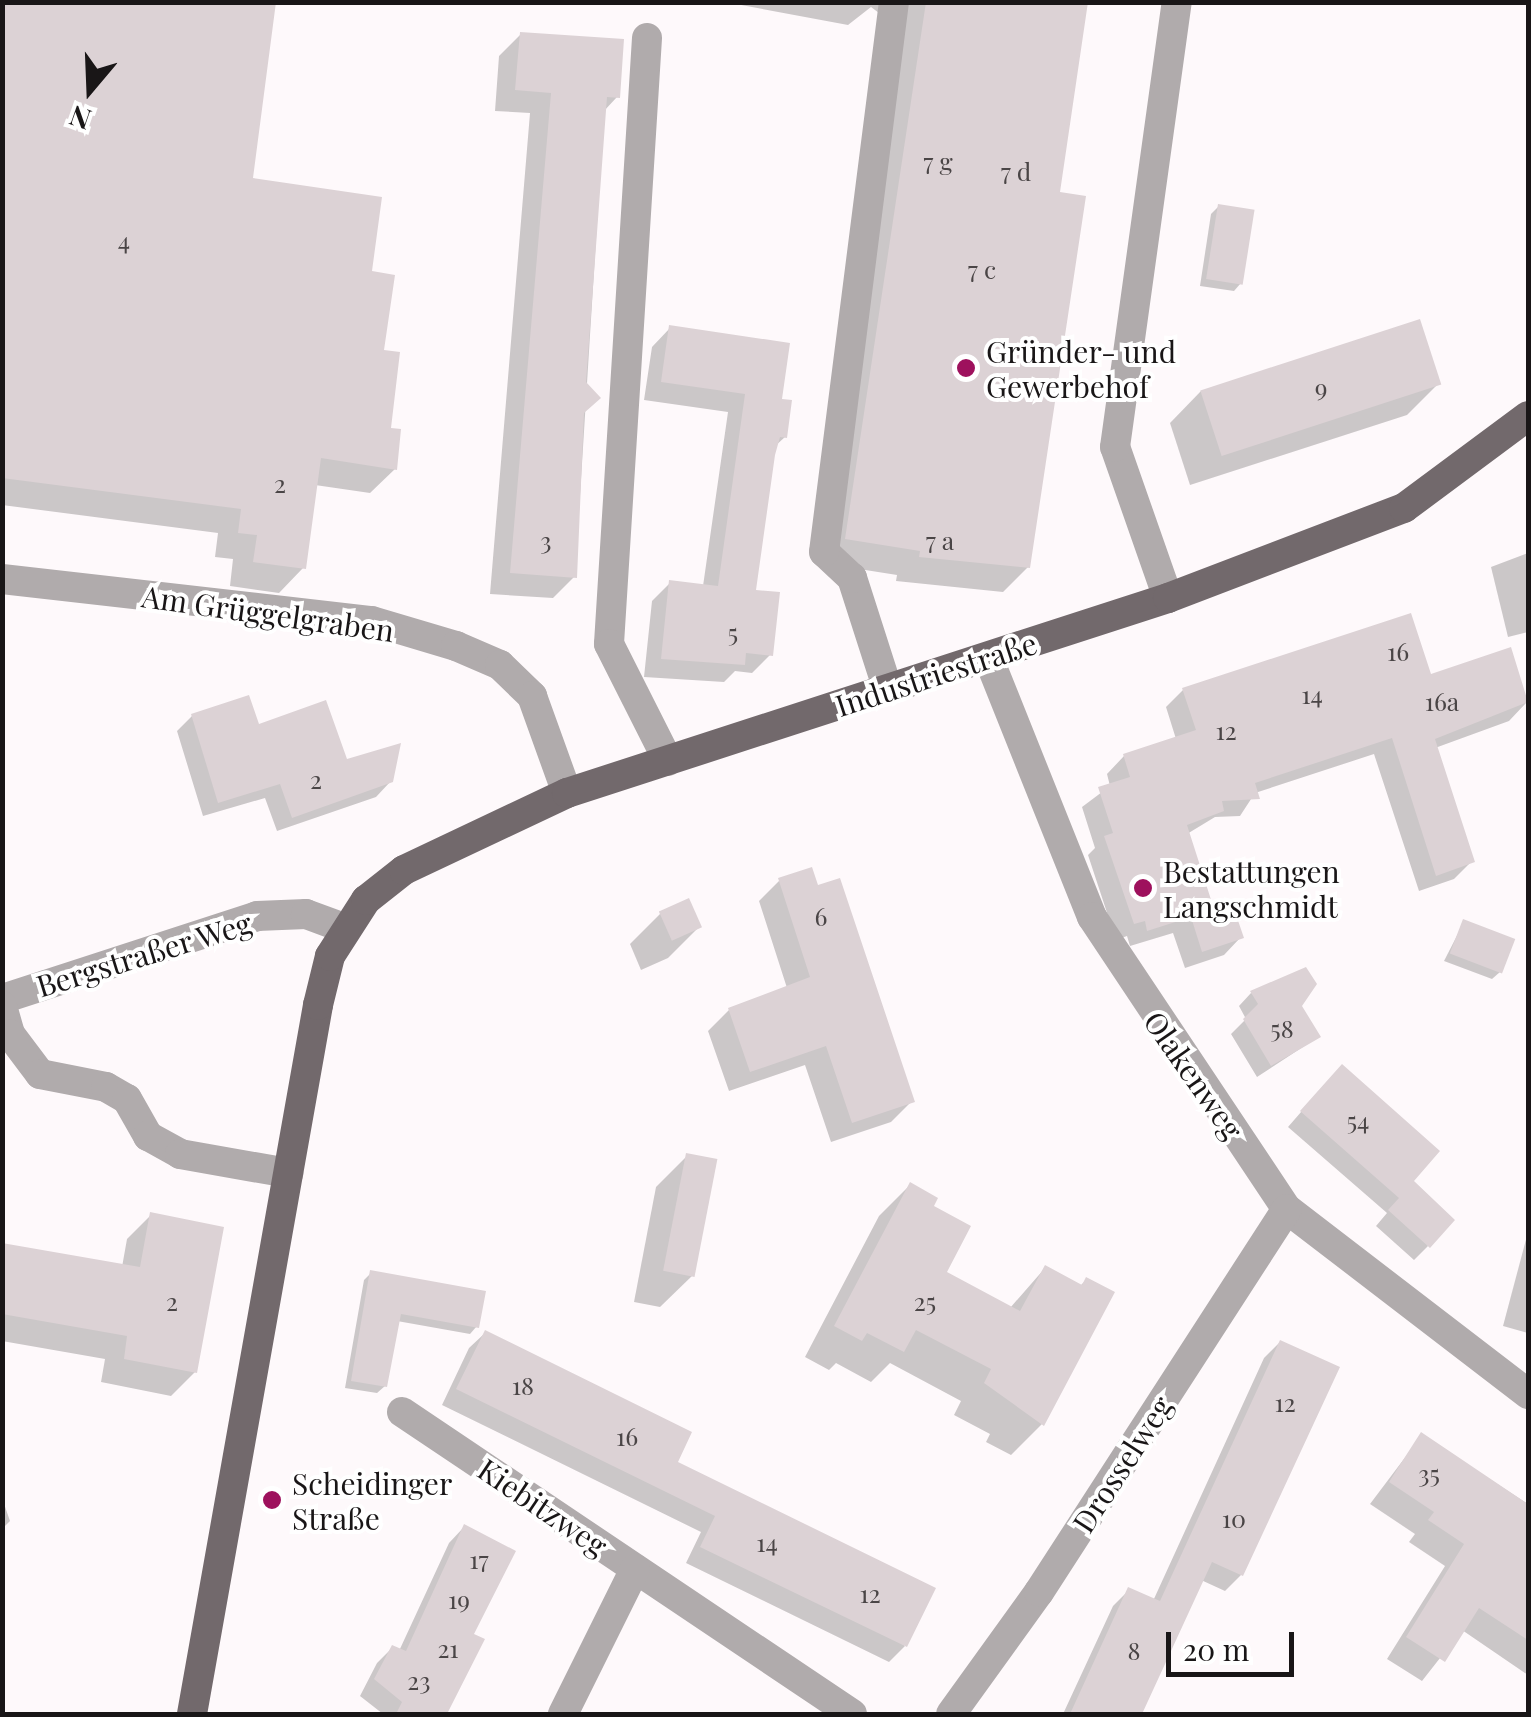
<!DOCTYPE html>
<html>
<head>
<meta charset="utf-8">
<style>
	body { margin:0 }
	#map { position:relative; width:1531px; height:1717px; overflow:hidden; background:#fef9fb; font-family:"Playfair Display",serif }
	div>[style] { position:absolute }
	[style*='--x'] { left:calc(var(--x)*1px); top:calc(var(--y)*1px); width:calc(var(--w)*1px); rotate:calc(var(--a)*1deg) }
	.shadow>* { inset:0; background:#0003 }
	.building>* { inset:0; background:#dcd2d5; transform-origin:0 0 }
	.minor>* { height:30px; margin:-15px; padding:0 15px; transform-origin:15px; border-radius:15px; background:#b0abac }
	.major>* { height:30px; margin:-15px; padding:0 15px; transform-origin:15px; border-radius:15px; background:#72696c }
	.dots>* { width:28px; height:28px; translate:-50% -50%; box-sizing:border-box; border:5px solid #fff; border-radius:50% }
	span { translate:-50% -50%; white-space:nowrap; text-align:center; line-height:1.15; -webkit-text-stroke:8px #fff; paint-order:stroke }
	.number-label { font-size:25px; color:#4a4546 }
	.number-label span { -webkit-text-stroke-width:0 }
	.poi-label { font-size:30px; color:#191617 }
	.left { translate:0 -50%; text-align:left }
	.street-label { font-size:30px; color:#191617 }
	.frame { position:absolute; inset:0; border:5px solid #191617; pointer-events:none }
	.north { position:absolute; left:40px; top:40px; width:100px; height:100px; -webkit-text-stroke:8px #fff; paint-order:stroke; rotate:199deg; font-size:28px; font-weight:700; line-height:40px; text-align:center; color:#191617 }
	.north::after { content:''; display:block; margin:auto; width:35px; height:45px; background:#191617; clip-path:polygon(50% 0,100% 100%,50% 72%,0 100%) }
	.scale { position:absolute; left:1166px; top:1632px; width:128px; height:45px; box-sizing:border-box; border:5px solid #191617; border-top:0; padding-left:12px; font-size:30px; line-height:35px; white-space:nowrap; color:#191617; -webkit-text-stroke:8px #fff; paint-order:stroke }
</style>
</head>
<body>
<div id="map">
	<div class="shadow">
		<i style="clip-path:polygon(2px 2px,369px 273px,395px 469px,370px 493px,315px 485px,303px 568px,279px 593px,230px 586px,233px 559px,215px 557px,218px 533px,2px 505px)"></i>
		<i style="clip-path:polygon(725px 2px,1086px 2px,1057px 194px,1028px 567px,1003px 592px,896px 581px,897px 575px,821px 563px,887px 19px,871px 7px,848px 25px)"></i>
		<i style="clip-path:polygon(521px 34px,617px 97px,604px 111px,575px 576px,553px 598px,490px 594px,530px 113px,495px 111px,499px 56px)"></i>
		<i style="clip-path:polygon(1218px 207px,1241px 283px,1234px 291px,1200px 286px,1211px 214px)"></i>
		<i style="clip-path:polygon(670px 328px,779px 401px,785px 437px,774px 447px,753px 592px,770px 655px,752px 673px,735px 671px,724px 682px,644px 677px,652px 601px,670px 583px,703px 586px,728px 412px,644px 400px,652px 347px)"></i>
		<i style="clip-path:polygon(1438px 384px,1407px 415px,1190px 485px,1170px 423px,1201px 391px)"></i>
		<i style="clip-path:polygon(1528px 553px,1528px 632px,1508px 637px,1491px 567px)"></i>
		<i style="clip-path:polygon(1509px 650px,1526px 703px,1509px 721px,1435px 748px,1472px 861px,1454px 879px,1419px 891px,1374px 754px,1255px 793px,1240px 816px,1215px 817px,1187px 834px,1212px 912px,1241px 937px,1224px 955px,1185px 968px,1173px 933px,1130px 946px,1127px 936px,1116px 940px,1088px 855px,1095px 848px,1082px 807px,1110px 786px,1107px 774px,1124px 756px,1176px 739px,1166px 707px,1183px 690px,1429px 677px)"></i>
		<i style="clip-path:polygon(192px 716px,257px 728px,391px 781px,376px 797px,277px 831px,265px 798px,203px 816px,177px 731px)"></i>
		<i style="clip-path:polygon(780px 880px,912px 1101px,891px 1122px,831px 1142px,805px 1065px,729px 1091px,708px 1031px,729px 1010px,787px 988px,759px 901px)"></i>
		<i style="clip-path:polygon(661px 913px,699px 927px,668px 958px,641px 970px,630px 944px)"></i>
		<i style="clip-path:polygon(1464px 922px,1500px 972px,1492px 979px,1444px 961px)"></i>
		<i style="clip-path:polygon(1251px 993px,1299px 1006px,1318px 1037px,1257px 1077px,1231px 1034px,1246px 1019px,1239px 1006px)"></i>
		<i style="clip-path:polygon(1328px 1081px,1410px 1182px,1428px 1246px,1414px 1260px,1376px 1226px,1387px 1213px,1288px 1127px)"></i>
		<i style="clip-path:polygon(687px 1156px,692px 1276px,660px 1307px,634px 1302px,656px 1187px)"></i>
		<i style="clip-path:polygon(910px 1185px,931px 1207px,943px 1273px,1010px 1308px,1045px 1268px,1080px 1286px,1086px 1280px,1042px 1424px,1011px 1455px,986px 1442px,990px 1434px,954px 1415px,961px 1401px,890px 1363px,871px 1382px,836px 1363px,829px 1370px,805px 1357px,879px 1216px)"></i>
		<i style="clip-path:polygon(151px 1215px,195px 1372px,171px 1396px,101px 1382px,105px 1359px,2px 1341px,2px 1246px,122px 1267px,127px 1239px)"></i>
		<i style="clip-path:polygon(1528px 1232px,1528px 1333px,1503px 1326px)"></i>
		<i style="clip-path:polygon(371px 1273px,477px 1326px,470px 1334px,397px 1321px,385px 1386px,377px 1393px,345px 1388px,364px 1280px)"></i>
		<i style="clip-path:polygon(485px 1333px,675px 1463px,905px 1646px,889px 1662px,686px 1563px,701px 1532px,442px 1405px,469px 1348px)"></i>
		<i style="clip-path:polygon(1280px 1342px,1241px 1575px,1225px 1591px,1201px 1580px,1139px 1714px,1063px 1714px,1113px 1606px,1129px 1590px,1153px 1601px,1264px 1358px)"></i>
		<i style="clip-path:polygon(1422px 1435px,1528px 1504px,1528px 1675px,1462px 1630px,1422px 1681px,1387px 1659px,1445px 1566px,1409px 1542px,1415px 1534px,1370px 1504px)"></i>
		<i style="clip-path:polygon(2px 1498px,10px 1521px,2px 1529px)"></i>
		<i style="clip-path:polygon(464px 1527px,470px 1635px,482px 1641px,445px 1714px,383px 1714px,360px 1696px,377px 1663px,392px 1648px,399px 1651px,449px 1543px)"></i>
	</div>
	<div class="building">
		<i style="clip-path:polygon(2px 2px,276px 2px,253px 178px,382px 197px,372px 271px,395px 275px,384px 350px,400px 352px,391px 428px,401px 429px,397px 470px,321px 458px,306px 569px,253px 562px,257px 535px,238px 533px,241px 509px,2px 478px)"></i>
		<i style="clip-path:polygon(926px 2px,1088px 2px,1060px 192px,1086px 196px,1030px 568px,919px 557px,920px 551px,845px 539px)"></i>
		<i style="clip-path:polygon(520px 32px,624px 39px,620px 98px,607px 97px,586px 382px,601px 398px,584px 413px,577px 578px,510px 573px,551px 93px,515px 90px)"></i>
		<i style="left:1218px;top:204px;width:37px;height:76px;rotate:9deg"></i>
		<i style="left:1420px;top:319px;width:69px;height:231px;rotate:72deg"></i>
		<i style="clip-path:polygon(669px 325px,790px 343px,782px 399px,792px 400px,787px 438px,780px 437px,775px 455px,756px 590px,780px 592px,773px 656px,746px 653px,745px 665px,661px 659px,669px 580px,718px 586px,745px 394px,661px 382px)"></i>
		<i style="clip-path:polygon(1411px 613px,1431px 674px,1511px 647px,1528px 702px,1435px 739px,1475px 862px,1436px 876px,1392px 738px,1255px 783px,1260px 799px,1222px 801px,1224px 811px,1187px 825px,1214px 909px,1232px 903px,1244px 938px,1202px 952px,1191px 917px,1147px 931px,1145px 921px,1134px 924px,1104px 836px,1113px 833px,1098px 787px,1130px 777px,1123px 754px,1196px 730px,1182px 688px)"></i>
		<i style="clip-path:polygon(249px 695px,259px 724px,326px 700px,347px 759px,401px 743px,393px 782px,292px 818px,280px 784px,218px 803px,191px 714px)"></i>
		<i style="clip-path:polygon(812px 867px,818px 885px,840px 878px,915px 1102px,852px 1123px,826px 1046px,750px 1072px,728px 1008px,810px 977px,778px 878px)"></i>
		<i style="left:689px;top:898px;width:32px;height:33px;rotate:66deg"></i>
		<i style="left:1463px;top:919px;width:56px;height:37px;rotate:21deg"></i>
		<i style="clip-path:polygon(1306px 967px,1317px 984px,1302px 1006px,1321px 1037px,1271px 1066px,1243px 1019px,1258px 1004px,1250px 991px)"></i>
		<i style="clip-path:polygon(1342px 1064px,1440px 1151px,1414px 1181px,1455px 1220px,1430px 1248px,1388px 1210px,1399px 1198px,1300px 1111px)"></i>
		<i style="left:686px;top:1153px;width:32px;height:120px;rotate:11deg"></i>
		<i style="clip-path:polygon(910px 1182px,938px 1198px,934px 1206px,971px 1226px,947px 1272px,1020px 1311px,1045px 1265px,1082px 1285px,1086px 1277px,1115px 1292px,1044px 1426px,984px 1383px,991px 1369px,916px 1330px,904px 1352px,867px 1333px,862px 1341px,834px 1326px)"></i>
		<i style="clip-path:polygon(150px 1212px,224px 1227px,197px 1373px,124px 1359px,127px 1336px,2px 1314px,2px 1243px,140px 1267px)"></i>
		<i style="clip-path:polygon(370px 1270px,486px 1291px,479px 1328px,401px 1314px,387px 1387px,351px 1381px)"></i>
		<i style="clip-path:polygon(485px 1330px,692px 1432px,678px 1462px,936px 1588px,907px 1647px,700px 1547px,715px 1516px,456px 1389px)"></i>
		<i style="clip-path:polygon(1280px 1340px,1340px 1367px,1243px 1576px,1212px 1562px,1142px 1714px,1070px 1714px,1128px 1587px,1160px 1601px)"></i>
		<i style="clip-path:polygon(1421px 1432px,1528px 1504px,1528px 1640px,1479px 1608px,1445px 1662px,1406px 1637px,1464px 1544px,1428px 1520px,1434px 1512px,1389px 1482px)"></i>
		<i style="clip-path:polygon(464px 1524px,516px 1551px,474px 1634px,485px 1639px,447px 1714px,396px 1714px,402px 1702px,374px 1679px,392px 1645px,406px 1651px)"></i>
	</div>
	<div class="minor">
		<i style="--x:647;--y:38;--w:607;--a:93.59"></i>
		<i style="--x:609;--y:644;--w:131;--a:63.2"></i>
		<i style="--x:2;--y:579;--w:372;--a:6.5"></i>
		<i style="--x:372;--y:621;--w:88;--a:16.6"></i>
		<i style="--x:456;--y:646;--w:48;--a:23.4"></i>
		<i style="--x:500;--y:665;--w:45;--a:44.1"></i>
		<i style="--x:532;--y:696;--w:103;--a:70.2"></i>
		<i style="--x:1168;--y:598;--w:160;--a:-109.3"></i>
		<i style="--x:1115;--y:447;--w:449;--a:-82.1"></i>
		<i style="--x:988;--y:657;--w:280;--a:68.2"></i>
		<i style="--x:1092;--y:917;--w:351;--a:56.3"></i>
		<i style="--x:1287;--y:1209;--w:304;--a:37.5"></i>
		<i style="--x:888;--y:690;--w:118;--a:-107.8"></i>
		<i style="--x:852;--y:578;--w:38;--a:-137"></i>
		<i style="--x:824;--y:552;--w:554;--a:-82.75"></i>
		<i style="--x:2;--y:999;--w:268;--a:-18"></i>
		<i style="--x:257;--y:916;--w:49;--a:-2.3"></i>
		<i style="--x:306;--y:914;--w:40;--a:20.2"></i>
		<i style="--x:2;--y:1006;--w:29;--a:74"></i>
		<i style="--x:10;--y:1034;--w:50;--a:53.1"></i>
		<i style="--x:40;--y:1074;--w:67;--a:11.1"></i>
		<i style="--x:106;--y:1087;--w:24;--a:30"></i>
		<i style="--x:127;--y:1099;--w:43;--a:60.4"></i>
		<i style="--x:148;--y:1136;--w:37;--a:29"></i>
		<i style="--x:180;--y:1154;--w:110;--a:10"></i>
		<i style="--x:402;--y:1412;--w:542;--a:33.87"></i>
		<i style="--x:563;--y:1714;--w:162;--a:-63.6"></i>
		<i style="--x:951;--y:1714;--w:150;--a:-54.2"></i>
		<i style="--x:1039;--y:1592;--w:456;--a:-57.1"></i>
	</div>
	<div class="major">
		<i style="--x:192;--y:1714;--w:720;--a:-79.92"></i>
		<i style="--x:318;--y:1005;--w:50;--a:-76.2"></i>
		<i style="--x:330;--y:956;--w:67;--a:-57.3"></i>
		<i style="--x:366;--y:900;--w:48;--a:-38.3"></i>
		<i style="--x:404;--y:870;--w:180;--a:-25.3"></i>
		<i style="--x:567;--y:793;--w:632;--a:-17.98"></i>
		<i style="--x:1168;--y:598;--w:253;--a:-20.9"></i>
		<i style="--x:1404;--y:508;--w:154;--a:-36.6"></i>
	</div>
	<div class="dots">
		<i style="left:966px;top:368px;background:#9e115d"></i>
		<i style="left:1143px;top:888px;background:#9e115d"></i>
		<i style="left:272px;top:1500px;background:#9e115d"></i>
	</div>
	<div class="number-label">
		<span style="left:938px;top:161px">7 g</span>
		<span style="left:1016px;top:171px">7 d</span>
		<span style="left:124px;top:240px">4</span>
		<span style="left:982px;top:269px">7 c</span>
		<span style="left:1321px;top:387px">9</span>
		<span style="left:280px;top:483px">2</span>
		<span style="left:546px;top:540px">3</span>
		<span style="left:940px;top:540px">7 a</span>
		<span style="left:733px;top:632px">5</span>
		<span style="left:1398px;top:651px">16</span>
		<span style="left:1312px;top:694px">14</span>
		<span style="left:1442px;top:701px">16a</span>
		<span style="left:1226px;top:730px">12</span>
		<span style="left:316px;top:779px">2</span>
		<span style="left:821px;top:916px">6</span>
		<span style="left:1282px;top:1028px">58</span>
		<span style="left:1358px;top:1120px">54</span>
		<span style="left:172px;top:1301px">2</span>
		<span style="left:925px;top:1301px">25</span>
		<span style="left:523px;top:1385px">18</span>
		<span style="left:1285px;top:1402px">12</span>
		<span style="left:627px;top:1436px">16</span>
		<span style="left:1429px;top:1473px">35</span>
		<span style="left:1234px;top:1518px">10</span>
		<span style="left:767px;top:1542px">14</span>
		<span style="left:479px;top:1559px">17</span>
		<span style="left:870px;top:1593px">12</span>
		<span style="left:459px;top:1599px">19</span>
		<span style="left:448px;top:1648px">21</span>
		<span style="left:1134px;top:1650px">8</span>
		<span style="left:419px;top:1680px">23</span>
	</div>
	<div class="poi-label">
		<span class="left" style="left:986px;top:368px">Gründer- und<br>Gewerbehof</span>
		<span class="left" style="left:1163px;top:888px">Bestattungen<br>Langschmidt</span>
		<span class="left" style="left:292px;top:1500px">Scheidinger<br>Straße</span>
	</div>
	<div class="street-label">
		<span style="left:268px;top:613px;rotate:8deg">Am Grüggelgraben</span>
		<span style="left:936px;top:674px;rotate:-18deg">Industriestraße</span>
		<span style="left:144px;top:954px;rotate:-17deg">Bergstraßer Weg</span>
		<span style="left:1194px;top:1075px;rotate:55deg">Olakenweg</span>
		<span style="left:1122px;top:1464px;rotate:-57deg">Drosselweg</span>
		<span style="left:543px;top:1507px;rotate:34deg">Kiebitzweg</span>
	</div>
	<div class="frame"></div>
	<div class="north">N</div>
	<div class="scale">20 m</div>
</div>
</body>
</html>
